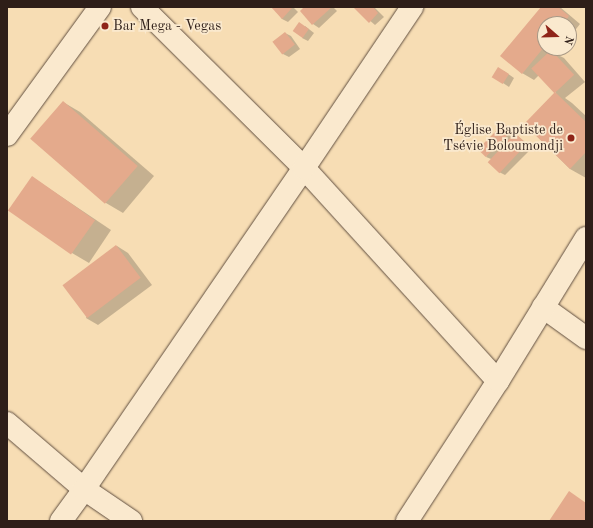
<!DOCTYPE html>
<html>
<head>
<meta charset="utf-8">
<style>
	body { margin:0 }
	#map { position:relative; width:593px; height:528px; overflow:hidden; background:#f7ddb4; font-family:"Old Standard TT",serif }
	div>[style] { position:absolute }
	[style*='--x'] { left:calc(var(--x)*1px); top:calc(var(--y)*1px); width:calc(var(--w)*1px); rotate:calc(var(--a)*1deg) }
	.shadow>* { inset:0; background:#0003 }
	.building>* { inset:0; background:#e4aa8c; transform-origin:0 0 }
	.roads { filter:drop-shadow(0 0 1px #604e3f) drop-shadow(0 0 1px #604e3f) }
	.street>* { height:22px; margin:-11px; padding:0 11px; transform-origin:11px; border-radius:11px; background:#fae9ce }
	.secondary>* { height:22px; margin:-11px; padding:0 11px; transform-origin:11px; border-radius:11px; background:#fae9ce }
	.dots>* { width:11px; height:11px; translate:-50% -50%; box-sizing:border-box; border:2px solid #fae9ce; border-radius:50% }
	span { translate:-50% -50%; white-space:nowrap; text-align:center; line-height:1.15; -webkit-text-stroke:3.5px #fae9ce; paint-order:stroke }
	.poi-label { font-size:14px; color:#2e1e18 }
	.left { translate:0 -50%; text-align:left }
	.right { translate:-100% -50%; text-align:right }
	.frame { position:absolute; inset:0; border:8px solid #2e1e18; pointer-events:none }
	.north { position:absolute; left:537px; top:16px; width:40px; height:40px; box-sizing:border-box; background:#fae9ce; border:1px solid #a89885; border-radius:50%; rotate:110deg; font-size:11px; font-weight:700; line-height:16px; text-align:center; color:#2e1e18 }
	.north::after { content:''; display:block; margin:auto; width:14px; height:18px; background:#8f2418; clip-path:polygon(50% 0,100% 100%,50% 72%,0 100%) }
</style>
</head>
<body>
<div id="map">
	<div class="shadow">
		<i style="clip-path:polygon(273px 7px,293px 7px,298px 12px,288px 22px,282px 19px)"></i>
		<i style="clip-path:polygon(305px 7px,333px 7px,337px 11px,319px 28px,313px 24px,301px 11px)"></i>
		<i style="clip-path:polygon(354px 7px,374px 7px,384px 17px,375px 25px)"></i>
		<i style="clip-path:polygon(542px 7px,560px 7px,580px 24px,569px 38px,569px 24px,545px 24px,545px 48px,560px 48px,556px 54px,564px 58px,585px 82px,565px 98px,572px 103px,586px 116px,586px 178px,570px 169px,525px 124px,556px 92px,539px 75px,534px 80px,522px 73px)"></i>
		<i style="clip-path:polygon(305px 26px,314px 33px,308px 41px,302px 38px)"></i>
		<i style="clip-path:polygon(285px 33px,291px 36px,300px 49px,289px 57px,283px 54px)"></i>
		<i style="clip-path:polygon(504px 71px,514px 78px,509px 87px,503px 83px)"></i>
		<i style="clip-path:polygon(63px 102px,80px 112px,154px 176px,123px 213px,106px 203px,32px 139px)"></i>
		<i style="clip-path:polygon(504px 124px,532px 148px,505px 175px,499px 172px,491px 159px,486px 157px)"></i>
		<i style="clip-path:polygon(32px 177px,111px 230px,89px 263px,72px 253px)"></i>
		<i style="clip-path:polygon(117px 246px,128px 253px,152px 285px,98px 325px,86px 318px)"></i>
	</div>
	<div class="building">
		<i style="clip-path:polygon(271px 7px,291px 7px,292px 8px,282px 19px)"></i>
		<i style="clip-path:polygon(304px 7px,332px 7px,312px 25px,300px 11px)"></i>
		<i style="clip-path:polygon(353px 7px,373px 7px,378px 13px,369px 23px)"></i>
		<i style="clip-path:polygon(541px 7px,558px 7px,569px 16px,563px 24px,545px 24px,545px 46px,522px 74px,500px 56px)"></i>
		<i style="left:299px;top:22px;width:12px;height:11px;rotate:35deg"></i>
		<i style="left:285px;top:32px;width:16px;height:16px;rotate:52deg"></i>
		<i style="left:551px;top:50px;width:34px;height:27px;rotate:47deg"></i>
		<i style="left:498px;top:67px;width:13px;height:12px;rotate:32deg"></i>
		<i style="clip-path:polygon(555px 92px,586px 122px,586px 152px,570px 169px,524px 124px)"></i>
		<i style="left:63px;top:101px;width:99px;height:50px;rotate:41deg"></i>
		<i style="left:504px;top:123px;width:11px;height:37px;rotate:45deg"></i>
		<i style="left:515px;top:133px;width:16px;height:40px;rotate:43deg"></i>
		<i style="left:32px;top:176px;width:77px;height:42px;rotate:35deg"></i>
		<i style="left:116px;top:245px;width:41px;height:67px;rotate:53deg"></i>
		<i style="clip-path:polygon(569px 491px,586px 503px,586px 521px,549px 521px)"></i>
	</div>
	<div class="roads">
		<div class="street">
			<i style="--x:142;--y:7;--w:228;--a:44.8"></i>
			<i style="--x:304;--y:168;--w:288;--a:47.7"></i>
			<i style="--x:7;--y:135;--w:158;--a:-54"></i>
			<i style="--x:543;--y:307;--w:53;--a:35.8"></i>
			<i style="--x:7;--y:423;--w:101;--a:40.6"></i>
			<i style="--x:84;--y:489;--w:389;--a:-55.6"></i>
			<i style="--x:304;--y:168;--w:194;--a:-56.1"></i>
			<i style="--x:61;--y:521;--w:39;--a:-54"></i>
			<i style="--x:84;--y:489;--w:57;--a:34.2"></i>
		</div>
		<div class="secondary">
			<i style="--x:407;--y:521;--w:167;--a:-57"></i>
			<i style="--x:498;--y:381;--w:168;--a:-58.4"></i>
		</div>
	</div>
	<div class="dots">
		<i style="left:105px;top:26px;background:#8f2418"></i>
		<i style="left:571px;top:138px;background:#8f2418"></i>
	</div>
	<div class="poi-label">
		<span class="left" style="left:113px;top:26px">Bar Mega - Vegas</span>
		<span class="right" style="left:563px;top:138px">Église Baptiste de<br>Tsévie Boloumondji</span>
	</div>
	<div class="frame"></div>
	<div class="north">N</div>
</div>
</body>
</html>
